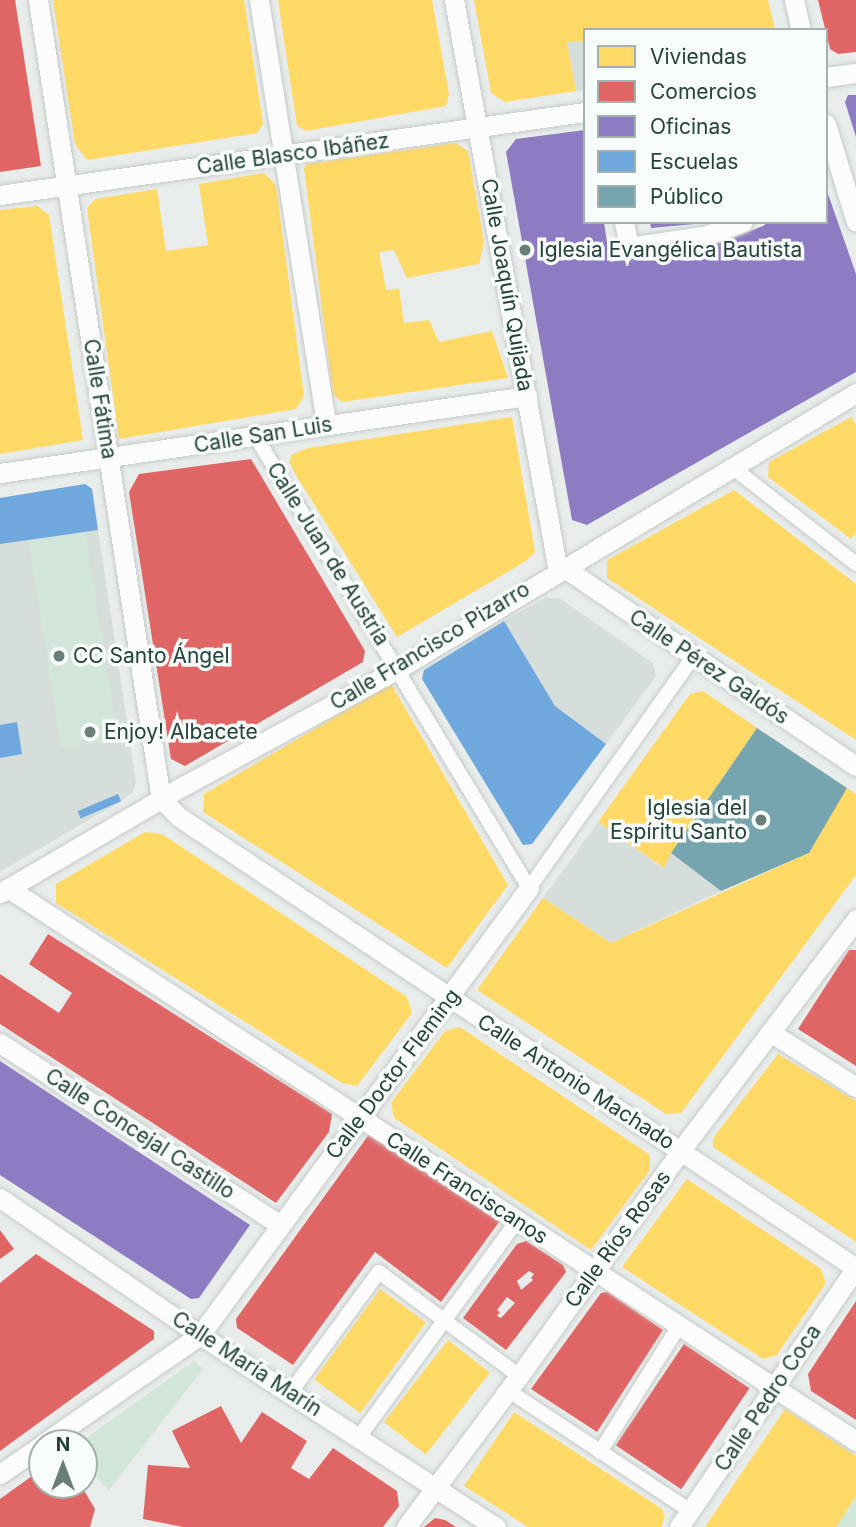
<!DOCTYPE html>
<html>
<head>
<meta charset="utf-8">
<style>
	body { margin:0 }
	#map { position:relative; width:856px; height:1527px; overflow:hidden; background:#e8edeb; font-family:Inter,sans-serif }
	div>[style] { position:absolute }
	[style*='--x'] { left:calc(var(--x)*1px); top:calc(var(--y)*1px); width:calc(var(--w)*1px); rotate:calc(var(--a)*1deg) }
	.built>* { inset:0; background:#d6dedb }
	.green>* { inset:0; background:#d1e6d8; transform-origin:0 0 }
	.homes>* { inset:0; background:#ffd966; transform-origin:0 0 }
	.shops>* { inset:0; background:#e06666; transform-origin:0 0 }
	.offices>* { inset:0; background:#8e7cc3 }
	.schools>* { inset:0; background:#6fa8dc; transform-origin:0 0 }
	.public>* { inset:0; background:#76a5af }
	.roads { filter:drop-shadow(0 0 2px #c5cac8) drop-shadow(0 0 2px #c5cac8) }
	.pedestrian>* { height:14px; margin:-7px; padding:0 7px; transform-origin:7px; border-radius:7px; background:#fcfcfc }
	.minor>* { height:19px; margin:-9.5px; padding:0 9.5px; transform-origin:9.5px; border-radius:9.5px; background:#fcfcfc }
	.dots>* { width:19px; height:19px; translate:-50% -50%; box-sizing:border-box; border:4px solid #f7fbf9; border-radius:50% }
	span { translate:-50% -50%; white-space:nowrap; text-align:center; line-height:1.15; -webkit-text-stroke:7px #f7fbf9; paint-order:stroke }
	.street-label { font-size:21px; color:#24423a }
	.poi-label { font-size:21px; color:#24423a }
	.left { translate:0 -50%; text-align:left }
	.right { translate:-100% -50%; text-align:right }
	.legend { position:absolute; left:583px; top:28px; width:245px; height:196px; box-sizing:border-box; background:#f7fbf9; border:2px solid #a3b1ad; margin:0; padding:9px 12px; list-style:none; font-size:21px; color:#24423a }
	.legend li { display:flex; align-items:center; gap:14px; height:35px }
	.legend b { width:35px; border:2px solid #a3b1ad }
	.north { position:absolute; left:28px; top:1429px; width:70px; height:70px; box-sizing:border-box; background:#f7fbf9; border:2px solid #a3b1ad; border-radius:50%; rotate:0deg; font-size:19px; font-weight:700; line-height:28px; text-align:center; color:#24423a }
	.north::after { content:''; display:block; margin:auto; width:24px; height:32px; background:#697e78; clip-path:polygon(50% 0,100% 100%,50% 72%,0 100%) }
</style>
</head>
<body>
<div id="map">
	<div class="built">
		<i style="clip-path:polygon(585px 41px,585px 90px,576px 91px,567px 42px)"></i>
		<i style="clip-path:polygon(86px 484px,92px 489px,136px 782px,132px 793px,121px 801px,0 872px,0 498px)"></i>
		<i style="clip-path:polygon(545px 598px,559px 598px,653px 663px,656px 676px,606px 744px,555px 706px,504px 621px)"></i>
		<i style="clip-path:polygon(598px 822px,663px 868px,671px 853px,721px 891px,611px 943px,543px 898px)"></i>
	</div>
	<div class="green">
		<i style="left:85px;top:532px;width:210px;height:57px;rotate:81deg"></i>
		<i style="clip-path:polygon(194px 1361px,203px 1369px,109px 1490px,84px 1465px,84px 1443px,79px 1443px)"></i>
		<i style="clip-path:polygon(856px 1496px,856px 1527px,836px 1527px,843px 1515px)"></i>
	</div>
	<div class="homes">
		<i style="clip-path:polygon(53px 0,244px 0,263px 124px,257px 133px,87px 160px,75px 144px)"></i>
		<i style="clip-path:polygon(278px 0,432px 0,449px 94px,446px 106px,306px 131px,297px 126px)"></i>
		<i style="clip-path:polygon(474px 0,768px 0,775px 30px,585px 30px,585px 41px,567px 42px,576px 91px,505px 102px,491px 93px)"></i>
		<i style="clip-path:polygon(455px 143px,468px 151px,484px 242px,479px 264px,407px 278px,394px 250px,379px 252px,386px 290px,399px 289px,404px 323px,429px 320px,439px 342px,492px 331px,508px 378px,342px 402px,333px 394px,304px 168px,307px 164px)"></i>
		<i style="clip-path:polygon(264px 173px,276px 185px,304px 396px,296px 409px,119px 439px,87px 208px,95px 199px,157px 189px,166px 251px,208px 245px,199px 184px)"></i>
		<i style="clip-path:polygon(37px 206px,49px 215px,83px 440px,0 454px,0 210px)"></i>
		<i style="clip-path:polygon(512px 417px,535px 552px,526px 561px,397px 637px,294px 472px,290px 463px,291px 455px,308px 448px)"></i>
		<i style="clip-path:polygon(851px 417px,856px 425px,856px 533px,851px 539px,768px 477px,769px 462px)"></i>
		<i style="clip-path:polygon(734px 490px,856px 584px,856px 740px,607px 578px,607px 560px)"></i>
		<i style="clip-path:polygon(391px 684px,508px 885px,447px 968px,203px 812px,204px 794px)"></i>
		<i style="clip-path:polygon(703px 691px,757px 728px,671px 853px,664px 868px,598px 822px,690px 694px)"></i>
		<i style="clip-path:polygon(847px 788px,856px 794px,856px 875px,681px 1113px,666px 1114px,477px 990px,543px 898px,611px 943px,809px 853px)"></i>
		<i style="clip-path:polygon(145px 832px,162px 834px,407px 997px,412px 1013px,357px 1086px,342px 1083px,56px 903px,56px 884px)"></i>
		<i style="clip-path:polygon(460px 1027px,650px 1155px,650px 1170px,591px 1250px,394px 1118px,391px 1103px,445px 1031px)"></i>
		<i style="clip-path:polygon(778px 1054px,856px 1101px,856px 1242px,713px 1147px,713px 1138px)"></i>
		<i style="clip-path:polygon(687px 1179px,821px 1269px,826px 1283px,777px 1355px,763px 1359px,622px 1267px)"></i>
		<i style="left:380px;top:1289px;width:57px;height:112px;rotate:36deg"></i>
		<i style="left:448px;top:1340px;width:53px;height:104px;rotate:38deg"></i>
		<i style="clip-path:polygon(785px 1409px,856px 1456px,856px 1496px,836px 1527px,705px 1527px)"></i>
		<i style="clip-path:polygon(514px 1412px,662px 1509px,665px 1517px,661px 1527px,528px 1527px,464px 1486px)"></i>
	</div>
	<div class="shops">
		<i style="clip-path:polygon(0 0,15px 0,41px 166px,0 172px)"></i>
		<i style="clip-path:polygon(818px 0,856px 0,856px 52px,838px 54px,830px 49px)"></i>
		<i style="clip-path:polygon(251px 459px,365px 651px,363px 662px,185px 766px,171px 759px,129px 492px,139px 474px)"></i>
		<i style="clip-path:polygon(48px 934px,332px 1114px,329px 1132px,276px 1203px,0 1024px,0 974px,59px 1013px,72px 993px,29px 964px)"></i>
		<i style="clip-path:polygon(849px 950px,856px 950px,856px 1066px,798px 1029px)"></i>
		<i style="clip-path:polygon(370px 1133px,499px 1222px,441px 1302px,375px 1252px,293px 1365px,237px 1328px,236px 1319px)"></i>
		<i style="clip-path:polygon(0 1230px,14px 1249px,0 1259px)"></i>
		<i style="clip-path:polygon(evenodd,526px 1241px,563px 1265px,566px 1272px,506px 1350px,463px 1318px,517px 1244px,526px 1241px,529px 1271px,534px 1274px,531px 1278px,533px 1280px,521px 1290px,517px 1281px,529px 1271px,526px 1241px,507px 1297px,515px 1303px,501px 1318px,497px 1316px,500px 1312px,497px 1310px,507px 1297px)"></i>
		<i style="clip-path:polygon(36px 1254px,154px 1331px,154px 1339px,0 1451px,0 1283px)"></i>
		<i style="clip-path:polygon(607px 1292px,663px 1330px,597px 1432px,531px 1389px,601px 1293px)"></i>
		<i style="clip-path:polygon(856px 1301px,856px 1420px,811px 1391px,808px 1374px)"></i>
		<i style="left:684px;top:1344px;width:79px;height:122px;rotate:34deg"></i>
		<i style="clip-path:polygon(221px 1406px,241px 1443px,262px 1412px,307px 1441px,291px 1468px,309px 1479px,333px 1448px,397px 1491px,399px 1506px,383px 1527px,183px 1527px,143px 1519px,148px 1465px,190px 1468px,172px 1431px)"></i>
		<i style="clip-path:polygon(32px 1476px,42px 1485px,73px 1485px,85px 1492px,95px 1509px,90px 1527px,0 1527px,0 1499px)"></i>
		<i style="clip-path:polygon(435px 1518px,445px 1520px,456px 1527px,424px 1527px)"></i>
	</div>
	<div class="offices">
		<i style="clip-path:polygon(848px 95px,856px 95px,856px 137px,845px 102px)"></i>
		<i style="clip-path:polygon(585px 130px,585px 222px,604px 222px,610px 262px,724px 242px,765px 225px,764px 222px,826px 222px,827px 191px,856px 274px,856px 372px,587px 525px,572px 520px,506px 152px,516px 139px)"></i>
		<i style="clip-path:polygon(650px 222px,695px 222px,695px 224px,651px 228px)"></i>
		<i style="clip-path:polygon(0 1061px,250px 1225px,199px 1298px,191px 1299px,0 1175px)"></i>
	</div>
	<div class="schools">
		<i style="clip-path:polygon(85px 484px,92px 489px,98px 530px,0 544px,0 498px)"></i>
		<i style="clip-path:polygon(504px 621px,555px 706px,606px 744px,532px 844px,523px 845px,422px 679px,424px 670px)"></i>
		<i style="clip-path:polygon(17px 722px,22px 754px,0 758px,0 725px)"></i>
		<i style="left:118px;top:794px;width:8px;height:44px;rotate:67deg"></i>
	</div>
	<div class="public">
		<i style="clip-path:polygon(757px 728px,847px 788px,809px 853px,721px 891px,671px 853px)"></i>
	</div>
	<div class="roads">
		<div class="pedestrian">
			<i style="--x:256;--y:437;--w:527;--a:58.81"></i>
			<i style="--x:529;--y:888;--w:283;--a:-54.6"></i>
			<i style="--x:732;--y:467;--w:157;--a:38"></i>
			<i style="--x:509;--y:1391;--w:217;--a:33.5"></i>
			<i style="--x:290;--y:1393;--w:150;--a:-53.7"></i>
			<i style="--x:379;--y:1272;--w:174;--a:36.6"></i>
			<i style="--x:359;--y:1437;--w:268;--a:-53.8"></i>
			<i style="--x:600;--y:1452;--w:149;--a:-57.9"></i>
		</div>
		<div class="minor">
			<i style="--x:38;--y:0;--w:808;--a:81.25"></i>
			<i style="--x:161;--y:799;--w:25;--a:45"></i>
			<i style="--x:179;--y:817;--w:813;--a:33.67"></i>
			<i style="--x:259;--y:0;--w:430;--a:81"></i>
			<i style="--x:454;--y:0;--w:580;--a:79.68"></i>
			<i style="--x:794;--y:0;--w:31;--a:77"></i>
			<i style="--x:826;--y:77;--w:30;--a:-8"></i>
			<i style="--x:826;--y:124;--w:102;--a:73"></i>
			<i style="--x:0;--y:195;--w:591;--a:-8.08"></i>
			<i style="--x:624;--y:222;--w:25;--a:79"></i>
			<i style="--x:629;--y:247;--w:79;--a:-8.7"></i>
			<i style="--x:707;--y:235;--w:38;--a:-20"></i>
			<i style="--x:0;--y:473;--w:533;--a:-8.31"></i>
			<i style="--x:563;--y:567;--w:354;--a:34.2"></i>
			<i style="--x:8;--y:888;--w:1012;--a:33.11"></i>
			<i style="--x:0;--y:893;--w:214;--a:-30.3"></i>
			<i style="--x:185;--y:785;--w:243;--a:-28.6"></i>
			<i style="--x:398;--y:669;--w:535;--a:-31.07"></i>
			<i style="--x:770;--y:1032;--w:102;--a:32.6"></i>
			<i style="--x:0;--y:1043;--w:334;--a:33"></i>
			<i style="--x:0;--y:1198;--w:242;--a:34.4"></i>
			<i style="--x:200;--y:1335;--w:353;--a:33"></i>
			<i style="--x:44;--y:1443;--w:190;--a:-34.7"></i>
			<i style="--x:200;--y:1335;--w:555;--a:-53.65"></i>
			<i style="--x:0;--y:1474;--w:51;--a:-34.6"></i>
			<i style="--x:406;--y:1527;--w:189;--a:-53.2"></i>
			<i style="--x:519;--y:1376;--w:298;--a:-54.3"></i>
			<i style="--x:693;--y:1134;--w:270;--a:-52.8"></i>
			<i style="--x:679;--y:1527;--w:314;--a:-55.7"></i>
		</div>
	</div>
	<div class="dots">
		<i style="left:525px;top:250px;background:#697e78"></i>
		<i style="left:59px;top:656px;background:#697e78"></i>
		<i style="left:90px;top:732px;background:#697e78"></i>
		<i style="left:761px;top:820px;background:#697e78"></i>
	</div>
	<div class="street-label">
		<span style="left:293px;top:154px;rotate:-8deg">Calle Blasco Ibáñez</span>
		<span style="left:507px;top:285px;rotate:80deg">Calle Joaquín Quijada</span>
		<span style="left:100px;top:399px;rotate:81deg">Calle Fátima</span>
		<span style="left:263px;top:435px;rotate:-9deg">Calle San Luis</span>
		<span style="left:328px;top:554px;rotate:58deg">Calle Juan de Austria</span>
		<span style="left:430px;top:646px;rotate:-31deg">Calle Francisco Pizarro</span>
		<span style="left:709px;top:667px;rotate:34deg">Calle Pérez Galdós</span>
		<span style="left:393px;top:1074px;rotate:-53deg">Calle Doctor Fleming</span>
		<span style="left:576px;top:1082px;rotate:33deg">Calle Antonio Machado</span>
		<span style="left:140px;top:1134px;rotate:33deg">Calle Concejal Castillo</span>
		<span style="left:467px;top:1188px;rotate:33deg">Calle Franciscanos</span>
		<span style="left:618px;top:1239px;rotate:-54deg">Calle Ríos Rosas</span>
		<span style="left:247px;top:1364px;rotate:33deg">Calle María Marín</span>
		<span style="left:768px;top:1398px;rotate:-56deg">Calle Pedro Coca</span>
	</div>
	<div class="poi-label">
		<span class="left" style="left:539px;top:250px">Iglesia Evangélica Bautista</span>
		<span class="left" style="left:73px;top:656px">CC Santo Ángel</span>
		<span class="left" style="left:104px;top:732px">Enjoy! Albacete</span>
		<span class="right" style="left:747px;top:820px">Iglesia del<br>Espíritu Santo</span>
	</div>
	<ul class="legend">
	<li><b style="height:19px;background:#ffd966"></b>Viviendas</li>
	<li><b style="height:19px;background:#e06666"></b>Comercios</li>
	<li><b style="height:19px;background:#8e7cc3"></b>Oficinas</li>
	<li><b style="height:19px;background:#6fa8dc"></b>Escuelas</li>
	<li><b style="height:19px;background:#76a5af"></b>Público</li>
	</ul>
	<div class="north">N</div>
</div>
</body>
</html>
